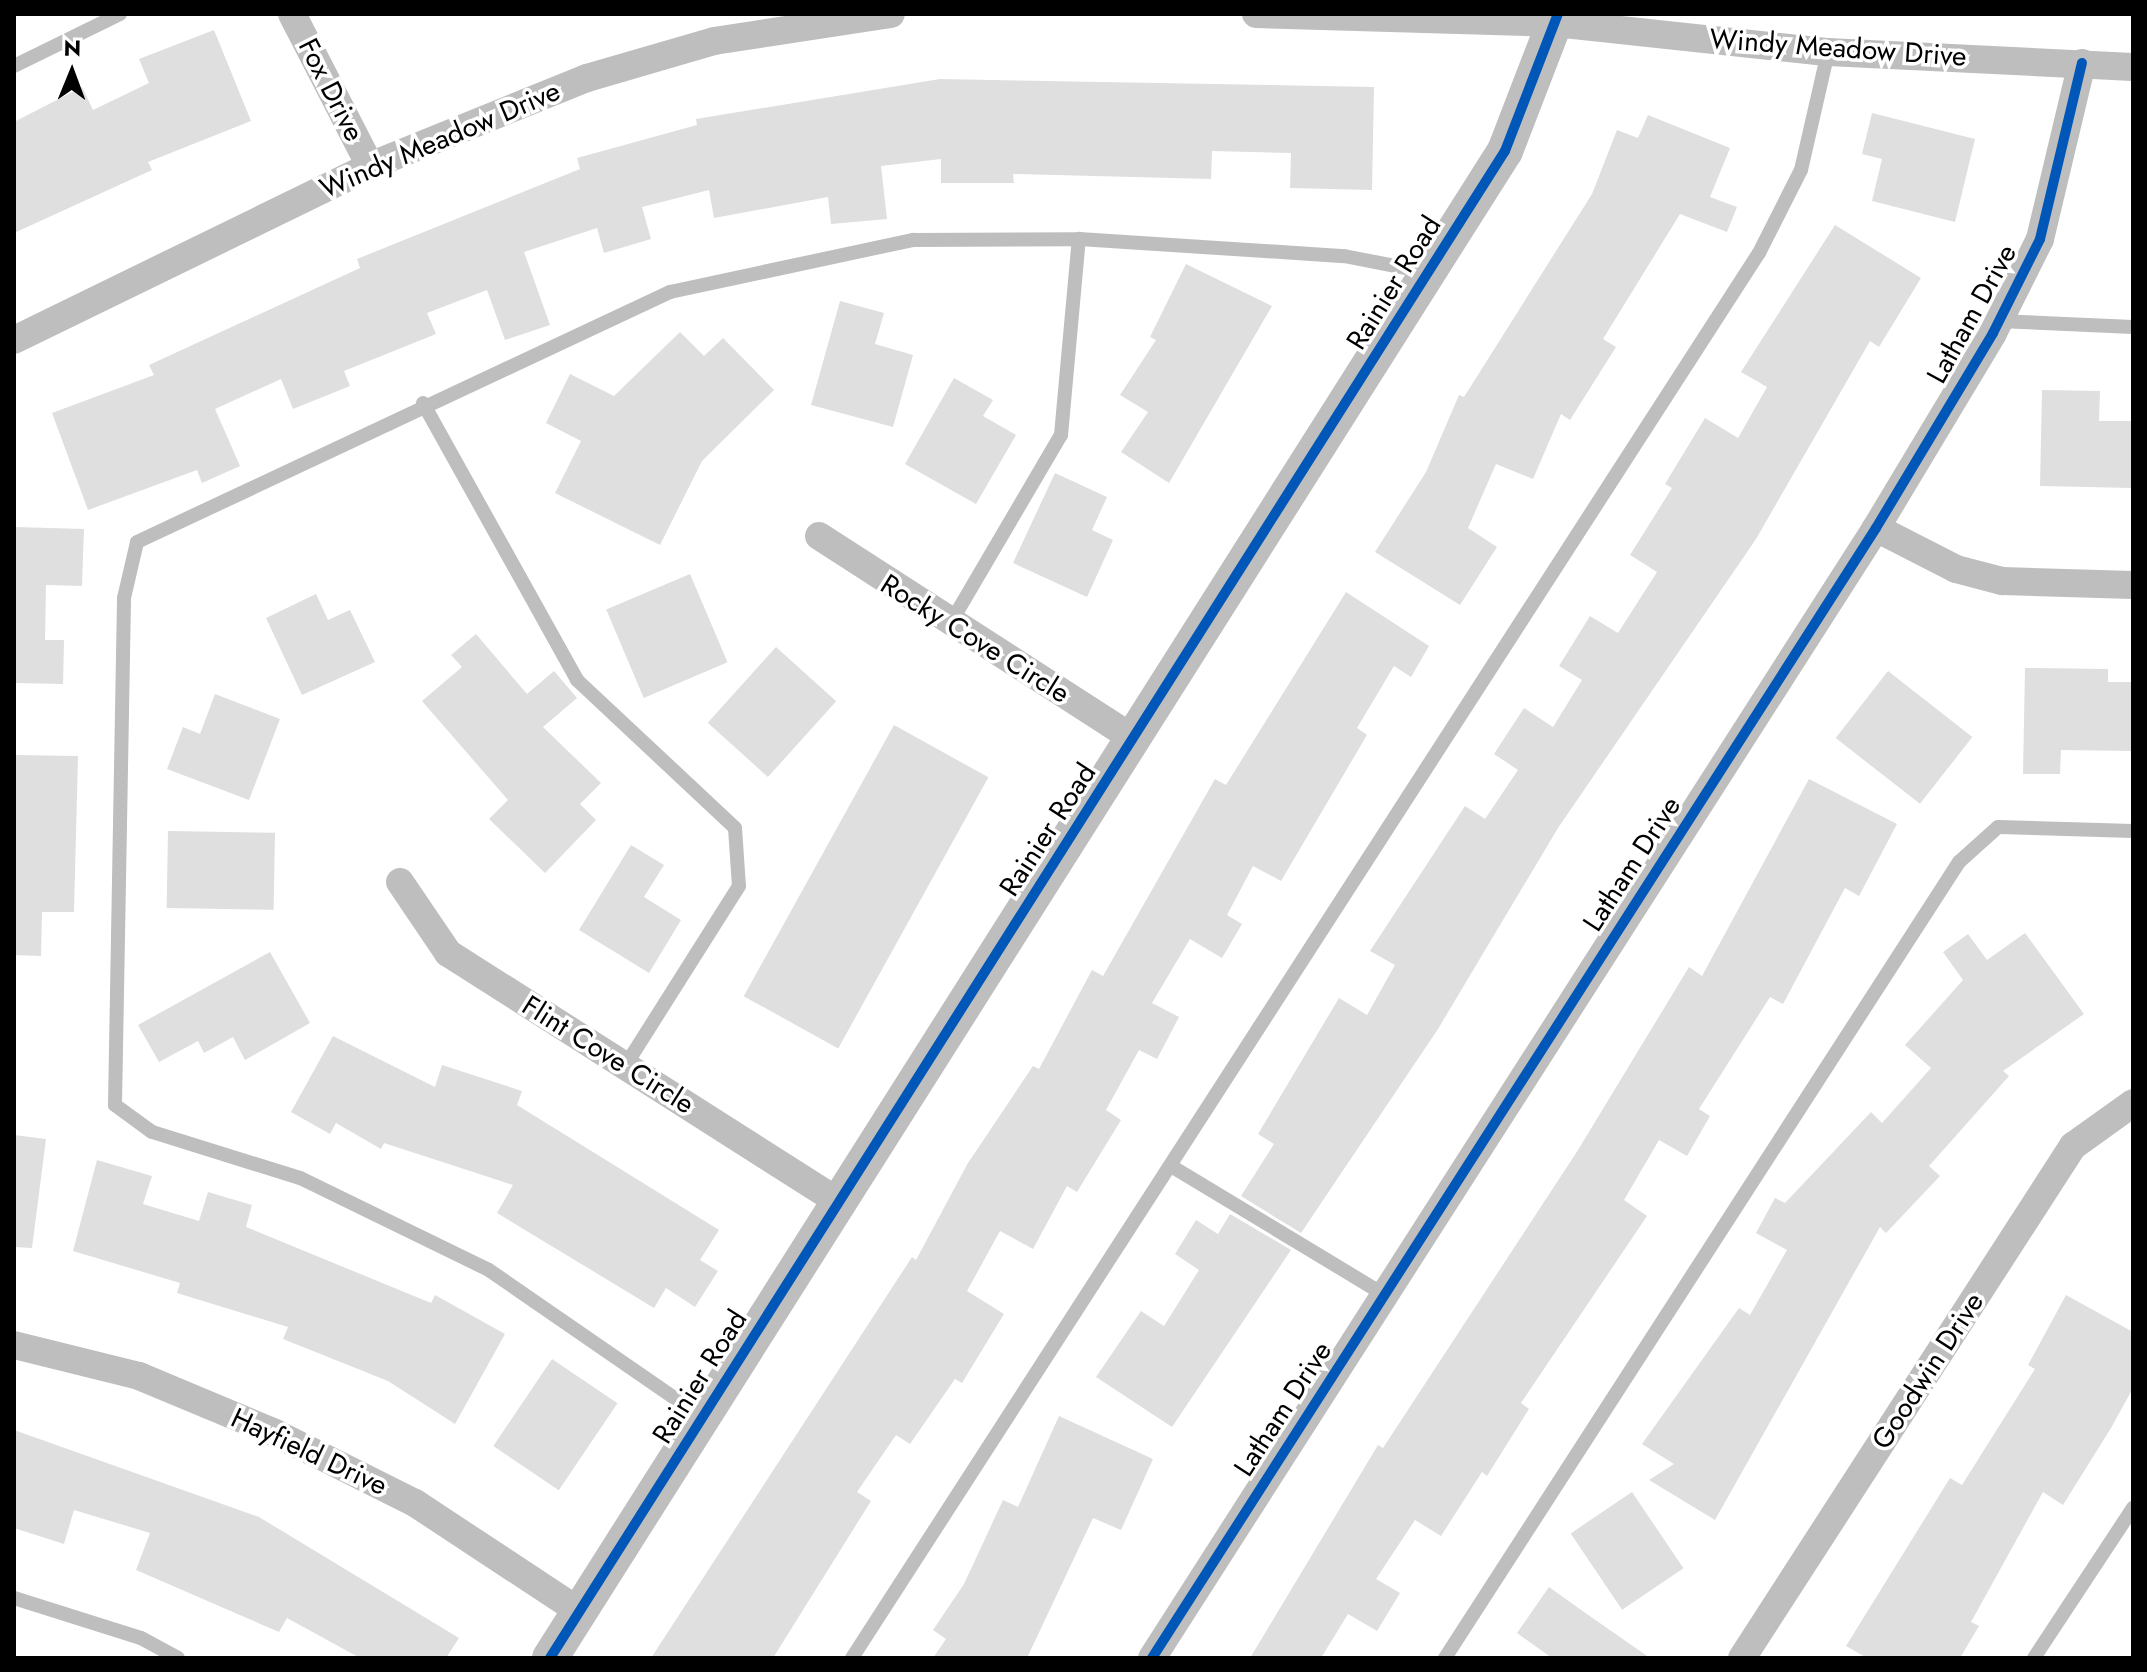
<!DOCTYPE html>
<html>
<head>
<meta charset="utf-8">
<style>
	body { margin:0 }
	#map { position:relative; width:2147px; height:1672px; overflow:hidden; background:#fff; font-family:Jost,sans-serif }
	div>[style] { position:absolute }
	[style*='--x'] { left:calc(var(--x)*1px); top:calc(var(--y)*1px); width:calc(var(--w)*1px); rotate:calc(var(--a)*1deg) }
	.building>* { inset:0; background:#dfdfdf; transform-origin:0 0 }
	.service>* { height:14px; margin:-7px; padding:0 7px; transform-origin:7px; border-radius:7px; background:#bebebe }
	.minor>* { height:28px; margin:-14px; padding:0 14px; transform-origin:14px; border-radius:14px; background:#bebebe }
	.tertiary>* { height:36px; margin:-18px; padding:0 18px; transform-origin:18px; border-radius:18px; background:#bebebe }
	.cycleway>* { height:10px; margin:-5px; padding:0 5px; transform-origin:5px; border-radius:5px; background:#0057b8 }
	span { translate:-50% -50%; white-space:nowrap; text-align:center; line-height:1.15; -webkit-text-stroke:7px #fff; paint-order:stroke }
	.street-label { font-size:28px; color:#000 }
	.frame { position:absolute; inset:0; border:16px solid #000; pointer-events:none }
	.north { position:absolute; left:32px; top:32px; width:80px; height:80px; -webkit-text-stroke:6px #fff; paint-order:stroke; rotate:1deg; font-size:22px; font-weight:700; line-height:32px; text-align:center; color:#000 }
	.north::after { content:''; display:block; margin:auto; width:28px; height:36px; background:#000; clip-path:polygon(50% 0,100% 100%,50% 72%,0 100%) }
</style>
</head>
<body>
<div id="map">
	<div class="building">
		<i style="clip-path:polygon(214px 30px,251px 121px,148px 162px,152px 170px,14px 233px,14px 122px,82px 87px,93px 110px,149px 83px,139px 59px)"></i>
		<i style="clip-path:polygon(940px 79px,1374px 87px,1372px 190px,1290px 188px,1291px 153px,1212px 151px,1211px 179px,1013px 174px,1014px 183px,941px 183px,941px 159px,881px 166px,887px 219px,831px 224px,828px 197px,714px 218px,709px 190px,642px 207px,651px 239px,604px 253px,597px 228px,524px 252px,550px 325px,505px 340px,487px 290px,427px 313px,436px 334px,344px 371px,350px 386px,293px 409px,281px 379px,215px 409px,240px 466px,202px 483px,197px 470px,88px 510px,52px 413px,154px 375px,149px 365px,360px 268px,357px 259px,580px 169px,577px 158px,697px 125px,696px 119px)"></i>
		<i style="clip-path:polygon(1872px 113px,1975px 139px,1955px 222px,1872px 201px,1882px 159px,1862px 154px)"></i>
		<i style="clip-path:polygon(1648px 115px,1730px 148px,1710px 197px,1737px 207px,1727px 232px,1680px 214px,1603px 339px,1616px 347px,1570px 420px,1561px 414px,1533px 479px,1496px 464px,1468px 528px,1497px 547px,1460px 605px,1375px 552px,1426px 472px,1459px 395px,1464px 397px,1592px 194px,1617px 130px,1638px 138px)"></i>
		<i style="clip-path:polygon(1835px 225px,1921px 278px,1879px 347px,1870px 341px,1756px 539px,1558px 828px,1438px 1029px,1301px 1233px,1241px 1196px,1274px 1144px,1258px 1134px,1339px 998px,1367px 1015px,1395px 965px,1370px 951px,1465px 806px,1485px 819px,1518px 770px,1494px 754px,1524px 708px,1553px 727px,1582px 680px,1559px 666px,1590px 616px,1618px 633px,1657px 572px,1630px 555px,1672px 488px,1665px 484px,1705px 418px,1738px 438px,1767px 387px,1741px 372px)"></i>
		<i style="clip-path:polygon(1186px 264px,1272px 306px,1169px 483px,1121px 452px,1148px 412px,1120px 395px,1156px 340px,1150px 337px)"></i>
		<i style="clip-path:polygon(840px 301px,884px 313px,875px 344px,913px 355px,893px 427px,811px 405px)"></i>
		<i style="clip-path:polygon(680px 332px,704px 356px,723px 338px,774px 390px,702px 461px,660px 545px,555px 493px,581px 441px,546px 423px,570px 374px,614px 396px)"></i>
		<i style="clip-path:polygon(954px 378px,993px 400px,983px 416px,1016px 435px,976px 504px,905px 464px)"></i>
		<i style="clip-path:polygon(2042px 390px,2100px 391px,2099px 421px,2133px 421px,2133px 488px,2040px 486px)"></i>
		<i style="clip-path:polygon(1055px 473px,1107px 497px,1092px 530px,1113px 540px,1087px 597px,1013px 563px)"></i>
		<i style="clip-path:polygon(14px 527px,84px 529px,82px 586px,46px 585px,45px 640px,64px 640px,63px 684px,14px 683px)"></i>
		<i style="left:690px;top:574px;width:96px;height:91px;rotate:67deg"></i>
		<i style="clip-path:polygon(1346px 592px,1429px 646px,1411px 677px,1394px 666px,1357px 728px,1367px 735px,1281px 881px,1253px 866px,1227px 915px,1242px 924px,1222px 958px,1190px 939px,1152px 1003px,1179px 1017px,1157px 1059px,1139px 1050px,1106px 1110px,1121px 1120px,1077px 1192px,1067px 1186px,1033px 1249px,1000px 1231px,967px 1291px,1004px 1314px,962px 1383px,955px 1379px,910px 1444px,896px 1435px,857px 1492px,871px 1501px,773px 1658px,651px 1658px,912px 1257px,916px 1260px,968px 1163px,1033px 1066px,1039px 1069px,1092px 970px,1103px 976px,1215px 779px,1226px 785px)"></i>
		<i style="clip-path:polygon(316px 594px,328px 620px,350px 610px,375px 662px,302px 695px,266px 618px)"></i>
		<i style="clip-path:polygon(476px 634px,527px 694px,554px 671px,577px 698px,543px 727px,601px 783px,580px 804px,596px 820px,545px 873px,489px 819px,508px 800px,422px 701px,462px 667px,451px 655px)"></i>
		<i style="left:776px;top:647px;width:81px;height:102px;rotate:42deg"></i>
		<i style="clip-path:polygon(2025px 668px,2108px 669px,2108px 682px,2133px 682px,2133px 751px,2061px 750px,2060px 774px,2023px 774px)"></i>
		<i style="left:1888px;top:671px;width:107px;height:85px;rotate:38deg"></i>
		<i style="clip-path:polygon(215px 694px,280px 719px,249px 800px,167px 769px,183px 727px,200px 734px)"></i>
		<i style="left:894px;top:725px;width:108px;height:310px;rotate:29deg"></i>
		<i style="clip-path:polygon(14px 755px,78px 756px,74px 912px,42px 912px,41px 956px,14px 955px)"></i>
		<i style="clip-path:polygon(1809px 779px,1897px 824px,1859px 896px,1845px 888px,1783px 1004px,1770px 997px,1699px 1109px,1710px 1116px,1687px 1156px,1659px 1140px,1624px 1200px,1647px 1216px,1521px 1403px,1529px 1409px,1487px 1476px,1482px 1472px,1441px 1536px,1415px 1520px,1376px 1579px,1400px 1593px,1377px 1631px,1348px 1614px,1321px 1658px,1250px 1658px,1378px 1445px,1383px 1448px,1578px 1150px,1689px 967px,1702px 976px)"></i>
		<i style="left:168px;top:831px;width:107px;height:77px;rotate:1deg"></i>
		<i style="clip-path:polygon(631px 845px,664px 865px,644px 897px,681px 920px,649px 973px,579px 930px)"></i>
		<i style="clip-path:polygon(2025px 933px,2084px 1014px,2003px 1071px,2009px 1076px,1929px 1166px,1940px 1176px,1886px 1233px,1880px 1227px,1715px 1520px,1649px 1480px,1674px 1464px,1642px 1444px,1739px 1308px,1750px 1315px,1787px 1250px,1756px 1233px,1775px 1198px,1785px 1203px,1871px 1112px,1882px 1123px,1931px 1068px,1905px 1045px,1963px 980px,1943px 952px,1968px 934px,1987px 960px)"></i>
		<i style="clip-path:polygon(270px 952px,310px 1023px,245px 1060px,233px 1037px,204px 1053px,198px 1041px,159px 1062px,138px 1025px)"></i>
		<i style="clip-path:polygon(333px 1036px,435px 1087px,442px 1065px,522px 1091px,517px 1105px,719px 1230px,700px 1260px,718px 1271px,695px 1307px,666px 1288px,654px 1308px,497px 1213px,513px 1185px,384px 1143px,381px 1149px,336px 1123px,330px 1134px,291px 1112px)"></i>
		<i style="clip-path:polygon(14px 1135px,46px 1139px,32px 1248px,14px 1247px)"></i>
		<i style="clip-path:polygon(97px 1160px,152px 1176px,143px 1204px,199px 1221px,208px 1192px,252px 1205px,246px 1227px,431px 1303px,435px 1295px,505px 1334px,455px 1424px,388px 1381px,283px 1339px,288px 1327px,177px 1293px,180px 1283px,73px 1251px)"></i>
		<i style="clip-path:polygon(1230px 1214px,1291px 1250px,1172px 1427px,1096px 1377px,1141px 1311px,1164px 1326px,1199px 1270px,1175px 1254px,1196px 1220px,1218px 1234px)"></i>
		<i style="clip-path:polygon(2066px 1295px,2133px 1332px,2133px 1388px,2111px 1428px,2063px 1505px,2043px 1492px,1971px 1622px,1979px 1626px,1960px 1658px,1867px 1658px,1846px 1646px,1950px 1478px,1962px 1485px,2035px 1369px,2028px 1365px)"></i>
		<i style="left:552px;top:1359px;width:79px;height:105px;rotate:34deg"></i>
		<i style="clip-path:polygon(1059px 1416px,1153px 1459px,1121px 1530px,1093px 1518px,1027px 1658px,933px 1658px,946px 1639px,933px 1630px,964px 1584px,1003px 1500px,1018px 1507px)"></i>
		<i style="clip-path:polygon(14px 1430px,259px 1517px,459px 1638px,446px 1658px,360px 1658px,287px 1618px,279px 1632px,136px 1570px,150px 1533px,74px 1510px,64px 1544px,14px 1528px)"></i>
		<i style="left:1632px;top:1492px;width:92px;height:74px;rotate:56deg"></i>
		<i style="clip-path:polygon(1549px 1587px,1584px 1612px,1650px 1658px,1552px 1658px,1517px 1633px)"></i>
	</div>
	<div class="service">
		<i style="--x:14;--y:66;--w:118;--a:-26.1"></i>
		<i style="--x:1999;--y:321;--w:134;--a:2.6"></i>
		<i style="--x:423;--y:403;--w:317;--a:60.9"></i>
		<i style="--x:577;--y:680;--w:216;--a:43.1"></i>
		<i style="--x:735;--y:828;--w:58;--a:86.1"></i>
		<i style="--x:739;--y:886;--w:213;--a:122.3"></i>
		<i style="--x:950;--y:624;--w:219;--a:-59.6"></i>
		<i style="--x:1061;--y:435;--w:197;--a:-84.8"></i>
		<i style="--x:1171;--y:1166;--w:250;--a:31.1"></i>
		<i style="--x:702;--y:1417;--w:259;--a:-145.4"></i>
		<i style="--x:489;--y:1270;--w:210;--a:-154"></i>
		<i style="--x:300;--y:1178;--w:155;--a:-162.7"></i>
		<i style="--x:152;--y:1132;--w:46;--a:-143.9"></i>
		<i style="--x:115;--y:1105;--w:507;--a:-88.98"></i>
		<i style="--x:124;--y:598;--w:57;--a:-76.9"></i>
		<i style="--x:137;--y:542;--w:589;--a:-25.13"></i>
		<i style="--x:670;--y:292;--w:249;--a:-12.1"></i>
		<i style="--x:913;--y:240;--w:166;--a:-0.3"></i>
		<i style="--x:1079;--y:239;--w:266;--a:3.7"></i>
		<i style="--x:1344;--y:256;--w:84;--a:11"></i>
		<i style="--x:14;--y:1598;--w:133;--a:17.5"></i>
		<i style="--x:141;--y:1638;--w:42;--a:28.4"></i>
		<i style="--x:852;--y:1658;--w:1672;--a:-57.16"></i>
		<i style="--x:1759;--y:253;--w:93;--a:-63.2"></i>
		<i style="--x:1801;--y:170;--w:121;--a:-77.1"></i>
		<i style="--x:1445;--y:1658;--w:948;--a:-57.15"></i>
		<i style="--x:1959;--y:862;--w:52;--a:-41.9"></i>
		<i style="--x:1998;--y:827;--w:135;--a:1.7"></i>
		<i style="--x:2034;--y:1658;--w:180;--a:-56.6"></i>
	</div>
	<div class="minor">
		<i style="--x:292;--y:14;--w:171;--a:62.8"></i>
		<i style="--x:1256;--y:14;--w:299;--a:1.7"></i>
		<i style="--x:1555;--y:23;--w:275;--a:6.1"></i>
		<i style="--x:1828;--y:52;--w:305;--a:2.8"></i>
		<i style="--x:14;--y:340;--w:396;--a:-26"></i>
		<i style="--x:370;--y:166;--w:234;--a:-22.1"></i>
		<i style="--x:587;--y:78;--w:132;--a:-16.2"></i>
		<i style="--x:714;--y:41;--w:179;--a:-8.7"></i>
		<i style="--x:1876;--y:528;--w:90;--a:27.1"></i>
		<i style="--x:1956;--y:569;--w:48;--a:14.6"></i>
		<i style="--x:2002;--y:581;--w:131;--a:1.7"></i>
		<i style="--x:819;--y:536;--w:375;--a:32.8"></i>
		<i style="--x:400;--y:882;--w:86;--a:55.9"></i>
		<i style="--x:448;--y:953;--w:464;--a:32.5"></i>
		<i style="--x:14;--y:1345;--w:129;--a:13.9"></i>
		<i style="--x:139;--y:1376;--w:147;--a:22.7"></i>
		<i style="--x:275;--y:1433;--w:157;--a:26.6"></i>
		<i style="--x:415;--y:1503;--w:196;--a:33.4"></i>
		<i style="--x:1152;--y:1658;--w:1342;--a:-57.35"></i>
		<i style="--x:1876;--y:528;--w:227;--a:-59"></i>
		<i style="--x:1993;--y:333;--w:105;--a:-63.4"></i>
		<i style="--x:2040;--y:239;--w:181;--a:-76.6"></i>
		<i style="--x:1742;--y:1658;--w:610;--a:-57.12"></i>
		<i style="--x:2073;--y:1146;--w:74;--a:-35.6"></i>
	</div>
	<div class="tertiary">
		<i style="--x:550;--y:1658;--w:1784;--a:-57.64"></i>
		<i style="--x:1505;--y:151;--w:147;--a:-68.9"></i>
	</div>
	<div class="cycleway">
		<i style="--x:550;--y:1658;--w:1784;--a:-57.64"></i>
		<i style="--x:1505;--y:151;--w:147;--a:-68.9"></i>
		<i style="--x:1152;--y:1658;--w:1342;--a:-57.35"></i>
		<i style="--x:1876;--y:528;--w:227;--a:-59"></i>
		<i style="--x:1993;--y:333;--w:105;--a:-63.4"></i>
		<i style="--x:2040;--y:239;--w:181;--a:-76.6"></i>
	</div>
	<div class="street-label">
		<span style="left:1838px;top:48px;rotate:4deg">Windy Meadow Drive</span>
		<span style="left:331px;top:90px;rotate:63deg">Fox Drive</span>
		<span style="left:440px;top:140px;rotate:-23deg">Windy Meadow Drive</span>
		<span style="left:1394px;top:283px;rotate:-58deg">Rainier Road</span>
		<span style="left:1972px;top:314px;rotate:-61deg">Latham Drive</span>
		<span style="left:975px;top:639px;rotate:32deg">Rocky Cove Circle</span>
		<span style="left:1048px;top:830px;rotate:-57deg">Rainier Road</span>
		<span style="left:1632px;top:864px;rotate:-57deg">Latham Drive</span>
		<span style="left:608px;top:1055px;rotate:32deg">Flint Cove Circle</span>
		<span style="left:1928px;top:1371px;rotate:-57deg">Goodwin Drive</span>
		<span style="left:700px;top:1377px;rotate:-58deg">Rainier Road</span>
		<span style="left:1283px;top:1409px;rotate:-57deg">Latham Drive</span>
		<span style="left:309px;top:1452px;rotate:25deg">Hayfield Drive</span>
	</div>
	<div class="frame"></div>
	<div class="north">N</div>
</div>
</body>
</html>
